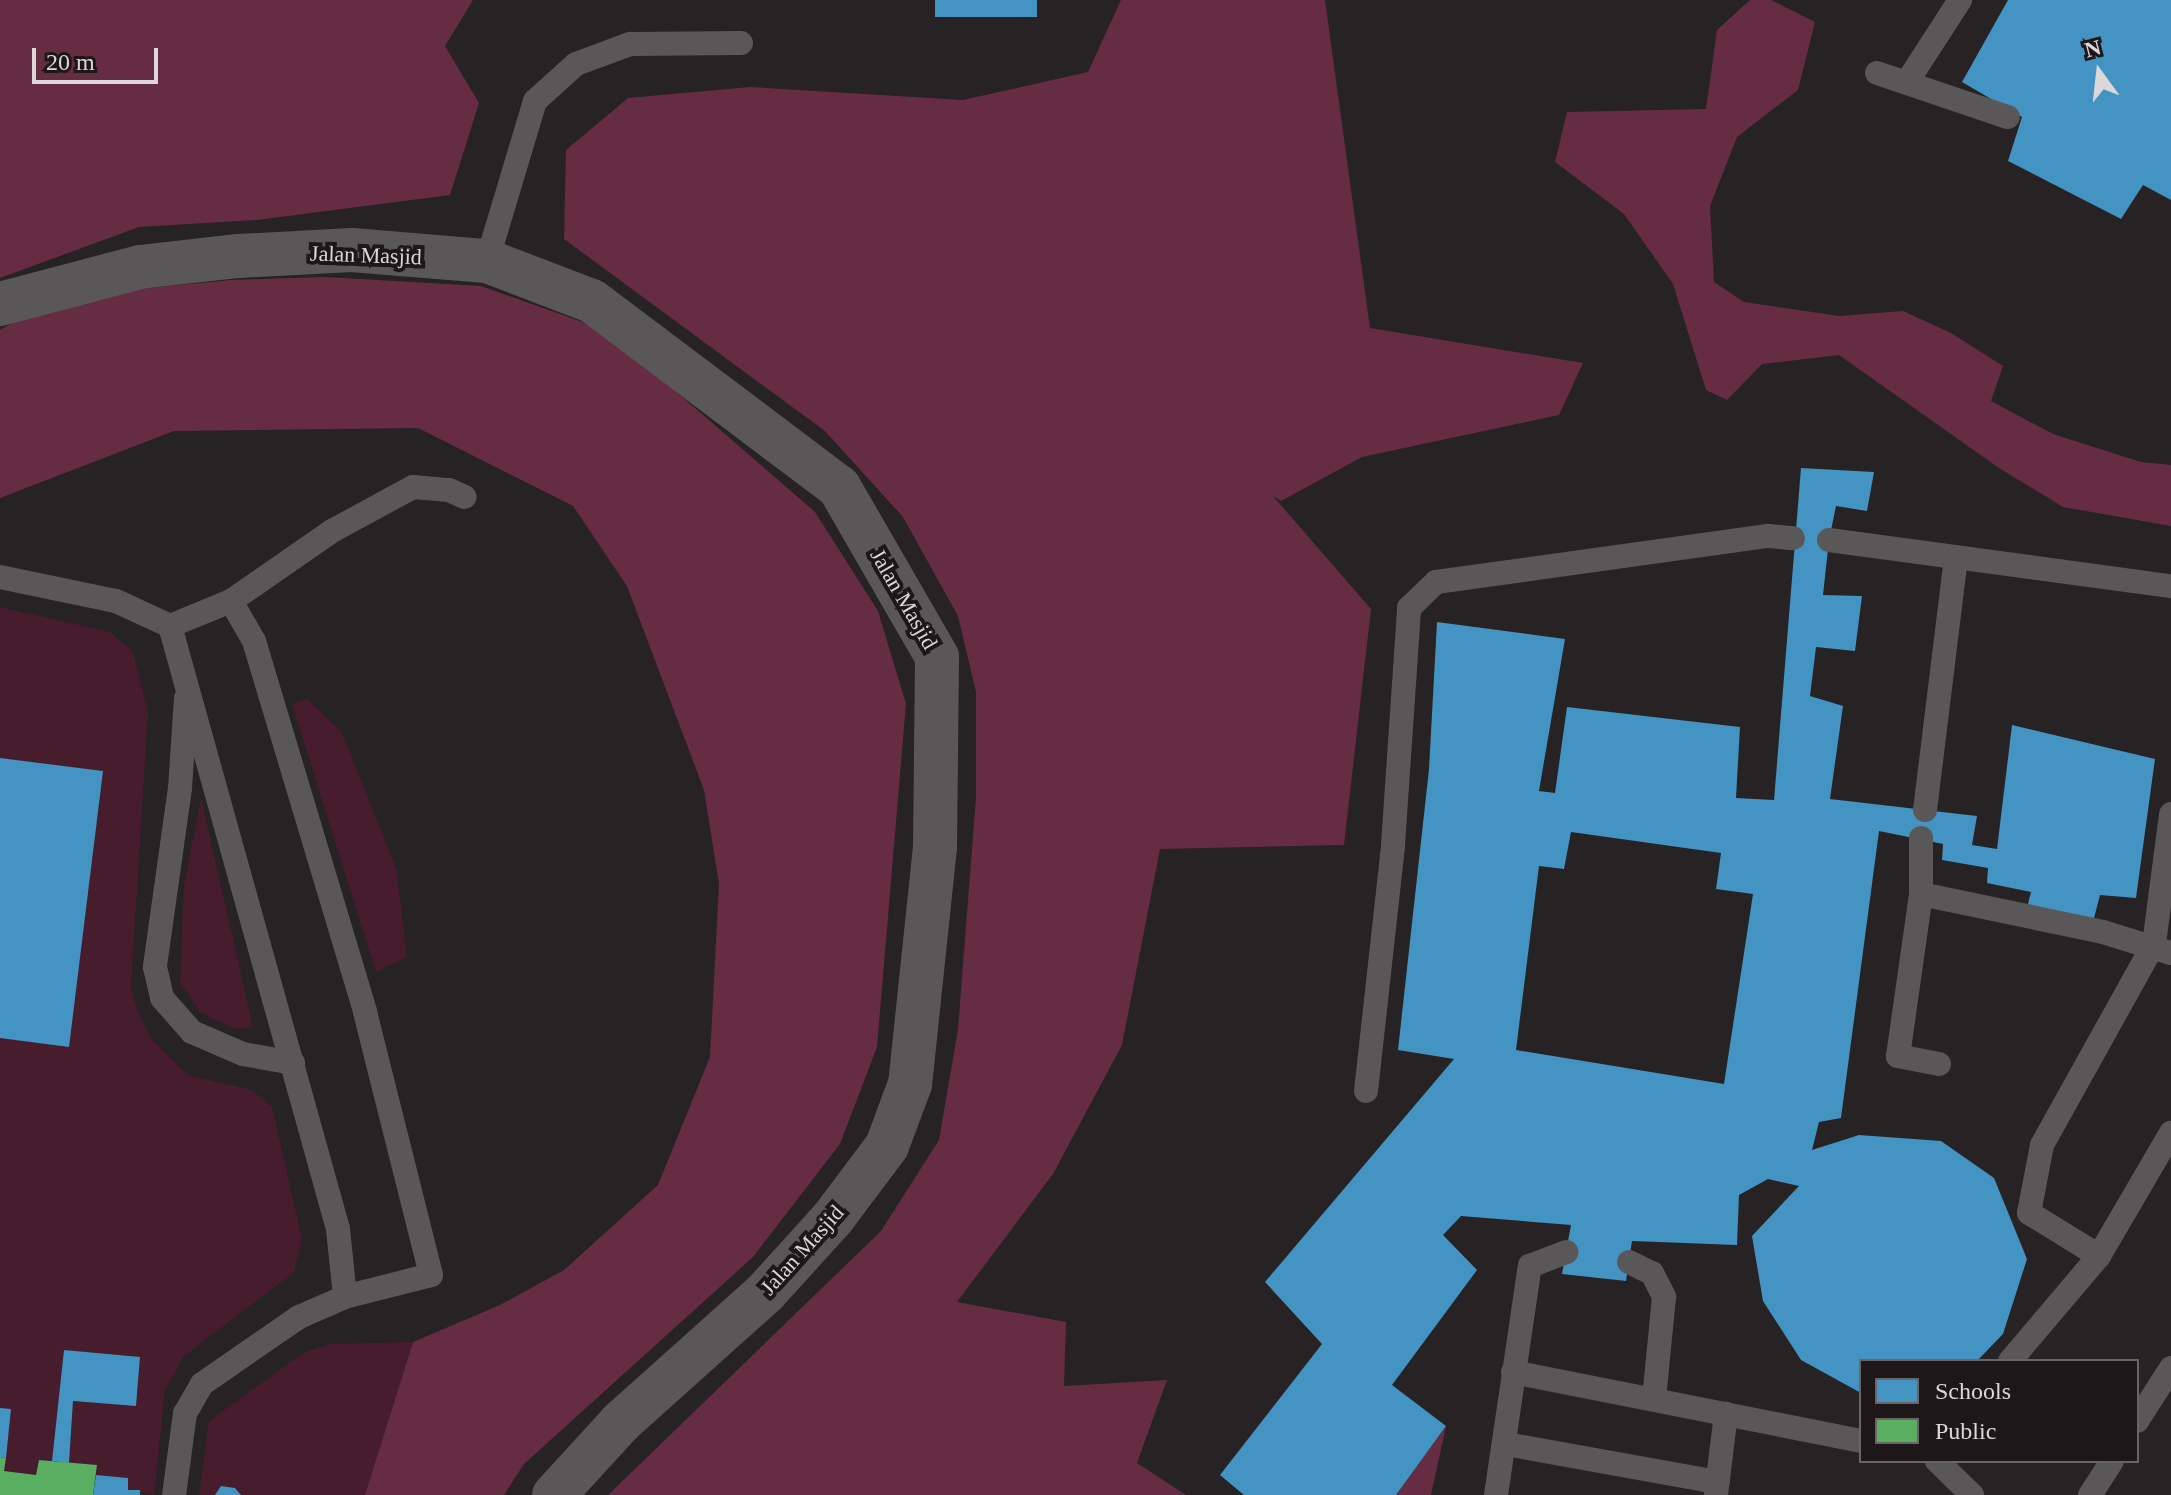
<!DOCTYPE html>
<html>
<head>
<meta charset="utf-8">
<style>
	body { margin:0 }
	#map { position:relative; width:2171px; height:1495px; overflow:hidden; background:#272224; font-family:"Times New Roman",serif }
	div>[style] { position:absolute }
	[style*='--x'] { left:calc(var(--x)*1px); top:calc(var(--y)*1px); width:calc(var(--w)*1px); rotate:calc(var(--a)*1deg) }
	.green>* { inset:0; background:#471c2c }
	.forest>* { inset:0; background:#662c41 }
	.schools>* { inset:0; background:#4393c3; transform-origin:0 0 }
	.public>* { inset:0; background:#5aae61 }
	.lane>* { height:24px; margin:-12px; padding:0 12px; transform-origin:12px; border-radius:12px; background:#595758 }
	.street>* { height:44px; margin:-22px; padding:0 22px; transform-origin:22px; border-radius:22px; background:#595758 }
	span { translate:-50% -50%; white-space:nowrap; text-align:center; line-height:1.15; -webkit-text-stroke:8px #1e1719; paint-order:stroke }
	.street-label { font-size:22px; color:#dcd7d9 }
	.legend { position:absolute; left:1859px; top:1359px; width:280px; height:104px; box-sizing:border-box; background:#1e1719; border:2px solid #6a6466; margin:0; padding:10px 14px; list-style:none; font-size:24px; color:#dcd7d9 }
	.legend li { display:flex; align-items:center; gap:16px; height:40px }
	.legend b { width:40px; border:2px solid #6a6466 }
	.north { position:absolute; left:2059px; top:32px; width:80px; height:80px; -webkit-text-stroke:6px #1e1719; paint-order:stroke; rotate:345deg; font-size:22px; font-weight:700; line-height:32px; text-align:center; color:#dcd7d9 }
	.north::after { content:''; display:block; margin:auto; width:28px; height:36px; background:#dcd7d9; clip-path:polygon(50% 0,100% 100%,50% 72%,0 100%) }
	.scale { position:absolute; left:32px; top:48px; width:126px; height:36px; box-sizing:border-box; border:4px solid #dcd7d9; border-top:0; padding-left:10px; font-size:24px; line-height:28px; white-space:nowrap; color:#dcd7d9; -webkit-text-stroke:6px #1e1719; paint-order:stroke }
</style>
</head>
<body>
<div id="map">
	<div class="green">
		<i style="clip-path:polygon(0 607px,110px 632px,133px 652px,148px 713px,131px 987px,138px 1013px,151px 1038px,187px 1075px,252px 1090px,272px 1107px,302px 1239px,294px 1272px,183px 1357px,165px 1391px,154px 1495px,128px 1490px,128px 1478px,96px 1475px,97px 1466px,69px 1463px,73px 1401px,136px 1406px,140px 1358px,64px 1351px,52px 1461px,39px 1460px,36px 1475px,4px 1471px,11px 1410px,0 1408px)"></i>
		<i style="clip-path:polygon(307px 699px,341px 731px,396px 868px,407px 957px,376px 972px,292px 704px)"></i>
		<i style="clip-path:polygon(201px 798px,253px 1027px,235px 1029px,201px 1013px,180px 982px,184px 886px)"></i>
		<i style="clip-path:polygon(413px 1342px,365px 1495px,199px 1495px,209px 1421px,303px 1353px,330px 1344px)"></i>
	</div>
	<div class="forest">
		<i style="clip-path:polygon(0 0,473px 0,445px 46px,479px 103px,450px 195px,257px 220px,139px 227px,0 278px)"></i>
		<i style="clip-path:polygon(1121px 0,1325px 0,1370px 328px,1583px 363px,1559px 415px,1362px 457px,1281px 501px,1273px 496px,1371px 609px,1344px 845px,1160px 849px,1122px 1045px,1053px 1174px,957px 1302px,1066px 1322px,1064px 1386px,1167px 1380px,1137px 1463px,1186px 1495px,608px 1495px,881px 1231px,939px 1140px,958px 1029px,976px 797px,976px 692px,958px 616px,903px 517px,825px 431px,564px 239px,566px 150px,628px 98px,750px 87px,963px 100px,1088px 72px)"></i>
		<i style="clip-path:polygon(1750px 0,1771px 0,1815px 22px,1798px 90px,1737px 137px,1710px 206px,1714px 282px,1744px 302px,1839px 316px,1903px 311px,1951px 333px,2003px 366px,1991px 401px,2053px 434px,2141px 462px,2171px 465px,2171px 526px,2063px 507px,1999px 468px,1839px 355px,1762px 364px,1727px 400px,1706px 390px,1673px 284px,1624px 214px,1555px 162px,1567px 112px,1706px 109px,1717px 30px)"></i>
		<i style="clip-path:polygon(325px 277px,481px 286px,605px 330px,815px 512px,878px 611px,906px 704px,877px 1047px,840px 1144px,753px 1257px,524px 1464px,504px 1495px,365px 1495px,413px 1342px,500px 1305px,564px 1270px,658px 1185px,710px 1057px,719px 884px,704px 790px,627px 586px,573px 506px,418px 428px,174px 431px,0 498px,0 330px,21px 318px,108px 292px,231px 280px)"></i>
		<i style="clip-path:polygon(1446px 1426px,1431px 1495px,1396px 1495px)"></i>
	</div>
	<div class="schools">
		<i style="left:935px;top:0;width:102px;height:17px"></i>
		<i style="clip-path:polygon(2008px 0,2171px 0,2171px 200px,2143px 185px,2121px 219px,2008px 161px,2022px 117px,1962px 82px)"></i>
		<i style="clip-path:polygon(evenodd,1801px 468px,1874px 472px,1867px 511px,1836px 506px,1829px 540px,1823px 595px,1862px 596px,1855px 651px,1816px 647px,1810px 696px,1843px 706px,1830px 799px,1977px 816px,1972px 845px,1997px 849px,2012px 725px,2155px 759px,2136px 898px,2100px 895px,2093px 922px,2027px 908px,2031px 892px,1987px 883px,1988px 868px,1942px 860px,1943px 844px,1879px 831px,1841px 1118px,1819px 1122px,1812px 1150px,1859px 1135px,1941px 1141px,1994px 1178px,2027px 1259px,2003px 1334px,1977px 1361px,1861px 1361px,1861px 1393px,1801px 1360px,1763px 1301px,1752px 1236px,1799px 1186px,1768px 1179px,1739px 1195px,1737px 1245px,1632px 1241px,1626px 1281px,1562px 1274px,1571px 1225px,1461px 1216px,1443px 1235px,1477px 1270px,1392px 1385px,1446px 1426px,1396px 1495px,1244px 1495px,1220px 1475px,1322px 1344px,1265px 1282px,1454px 1059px,1398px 1050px,1429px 769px,1437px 622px,1565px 639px,1539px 791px,1555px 793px,1567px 707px,1740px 727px,1736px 798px,1774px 800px,1801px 468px,1571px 832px,1721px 853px,1716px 889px,1753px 894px,1724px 1084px,1516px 1050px,1539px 866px,1564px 869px,1571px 832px)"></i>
		<i style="clip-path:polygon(0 758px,103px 771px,69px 1047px,0 1038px)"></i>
		<i style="clip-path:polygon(64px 1350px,140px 1357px,136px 1406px,73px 1401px,69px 1463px,52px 1461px)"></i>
		<i style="clip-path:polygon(0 1408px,11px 1409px,6px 1458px,0 1457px)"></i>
		<i style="clip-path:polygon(55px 1466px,79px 1468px,91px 1495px,35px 1495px,36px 1478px)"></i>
		<i style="clip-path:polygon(96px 1475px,128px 1478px,128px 1490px,140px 1490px,140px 1495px,93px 1495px)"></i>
		<i style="clip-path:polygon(221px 1486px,235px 1488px,241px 1495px,215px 1495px)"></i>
	</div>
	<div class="public">
		<i style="clip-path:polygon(0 1457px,6px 1458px,4px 1471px,36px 1475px,39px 1460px,97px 1465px,93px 1495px,0 1495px)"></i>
	</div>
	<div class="lane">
		<i style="--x:1877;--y:73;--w:138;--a:18.6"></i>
		<i style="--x:1907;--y:82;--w:98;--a:-57.1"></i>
		<i style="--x:487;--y:261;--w:167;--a:-73.3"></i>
		<i style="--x:535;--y:101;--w:55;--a:-42.1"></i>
		<i style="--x:576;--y:64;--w:58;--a:-20.3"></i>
		<i style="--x:630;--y:44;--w:111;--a:-0.5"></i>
		<i style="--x:1829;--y:540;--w:345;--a:7.7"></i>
		<i style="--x:0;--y:577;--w:118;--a:11.7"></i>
		<i style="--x:116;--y:601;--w:60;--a:24.8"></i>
		<i style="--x:170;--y:626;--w:626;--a:74.43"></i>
		<i style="--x:338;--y:1229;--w:68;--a:84.1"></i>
		<i style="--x:345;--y:1297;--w:50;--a:156.5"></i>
		<i style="--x:299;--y:1317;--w:118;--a:145.4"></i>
		<i style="--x:202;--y:1384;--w:34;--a:120"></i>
		<i style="--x:185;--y:1413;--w:83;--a:97.6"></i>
		<i style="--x:231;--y:601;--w:46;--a:60.1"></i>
		<i style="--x:254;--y:641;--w:387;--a:73.3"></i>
		<i style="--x:365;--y:1012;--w:271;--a:75.9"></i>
		<i style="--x:431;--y:1275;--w:89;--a:165.7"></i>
		<i style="--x:170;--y:626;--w:66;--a:-22.3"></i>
		<i style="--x:231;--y:601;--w:123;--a:-34.7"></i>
		<i style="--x:332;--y:531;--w:92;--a:-28.5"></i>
		<i style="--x:413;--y:487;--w:36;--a:5"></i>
		<i style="--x:449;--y:490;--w:17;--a:24"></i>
		<i style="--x:186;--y:698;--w:90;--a:93.8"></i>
		<i style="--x:180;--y:788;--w:181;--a:98"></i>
		<i style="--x:155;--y:967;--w:32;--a:77"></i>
		<i style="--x:162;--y:998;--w:45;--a:48.6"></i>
		<i style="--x:192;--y:1032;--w:56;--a:23.3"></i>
		<i style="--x:243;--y:1054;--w:51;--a:10.2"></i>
		<i style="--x:1925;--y:810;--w:253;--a:-83"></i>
		<i style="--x:1921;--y:894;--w:56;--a:-90"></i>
		<i style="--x:1939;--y:1064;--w:42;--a:-169"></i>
		<i style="--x:1898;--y:1056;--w:164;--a:-81.9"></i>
		<i style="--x:1921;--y:894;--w:186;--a:11.8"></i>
		<i style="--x:2103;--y:932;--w:71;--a:17.2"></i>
		<i style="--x:1366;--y:1091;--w:247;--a:-83.7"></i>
		<i style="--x:1393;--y:845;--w:238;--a:-86.1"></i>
		<i style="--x:1409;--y:608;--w:37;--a:-44"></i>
		<i style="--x:1436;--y:582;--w:335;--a:-7.9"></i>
		<i style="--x:1768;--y:536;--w:25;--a:5"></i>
		<i style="--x:2099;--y:1256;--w:82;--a:-148.4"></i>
		<i style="--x:2029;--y:1213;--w:69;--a:-79.2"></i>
		<i style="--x:2042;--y:1145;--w:230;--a:-60.9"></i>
		<i style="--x:2154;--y:944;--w:131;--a:-82.5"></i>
		<i style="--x:1629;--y:1262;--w:25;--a:26"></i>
		<i style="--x:1652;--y:1273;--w:27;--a:63"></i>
		<i style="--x:1664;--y:1297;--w:102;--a:95.6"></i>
		<i style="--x:2010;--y:1361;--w:138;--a:-49.7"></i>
		<i style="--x:2099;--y:1256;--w:143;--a:-59.7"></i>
		<i style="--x:1513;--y:1372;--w:355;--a:11.2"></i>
		<i style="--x:2137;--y:1421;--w:63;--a:-57.3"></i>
		<i style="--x:1506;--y:1444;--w:215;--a:10.2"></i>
		<i style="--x:1937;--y:1461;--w:49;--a:44.2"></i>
		<i style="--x:1496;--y:1495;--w:232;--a:-81.6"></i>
		<i style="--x:1530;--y:1266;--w:39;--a:-21"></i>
		<i style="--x:1716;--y:1495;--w:82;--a:-83"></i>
		<i style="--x:2090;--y:1495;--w:40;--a:-57.1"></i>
	</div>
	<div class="street">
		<i style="--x:0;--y:304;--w:145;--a:-14.8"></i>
		<i style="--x:140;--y:267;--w:99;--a:-6.4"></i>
		<i style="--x:238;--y:256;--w:114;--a:-3"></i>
		<i style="--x:352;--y:250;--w:135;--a:4.7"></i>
		<i style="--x:487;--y:261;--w:112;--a:20.9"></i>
		<i style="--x:592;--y:301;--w:309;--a:37"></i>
		<i style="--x:839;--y:487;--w:196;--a:60"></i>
		<i style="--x:937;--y:657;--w:190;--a:90.6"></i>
		<i style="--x:935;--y:847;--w:238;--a:96"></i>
		<i style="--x:910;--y:1084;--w:66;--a:110.4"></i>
		<i style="--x:887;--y:1146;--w:90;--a:126.9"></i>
		<i style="--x:833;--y:1218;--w:100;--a:132.2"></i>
		<i style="--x:766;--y:1292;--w:195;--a:138.1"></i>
		<i style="--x:621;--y:1422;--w:99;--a:132.5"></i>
	</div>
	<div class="street-label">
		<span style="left:366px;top:255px;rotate:2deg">Jalan Masjid</span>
		<span style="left:904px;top:599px;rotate:60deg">Jalan Masjid</span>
		<span style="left:802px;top:1250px;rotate:-48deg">Jalan Masjid</span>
	</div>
	<ul class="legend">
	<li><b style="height:22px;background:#4393c3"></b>Schools</li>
	<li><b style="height:22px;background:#5aae61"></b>Public</li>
	</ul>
	<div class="north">N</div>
	<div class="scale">20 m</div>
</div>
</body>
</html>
